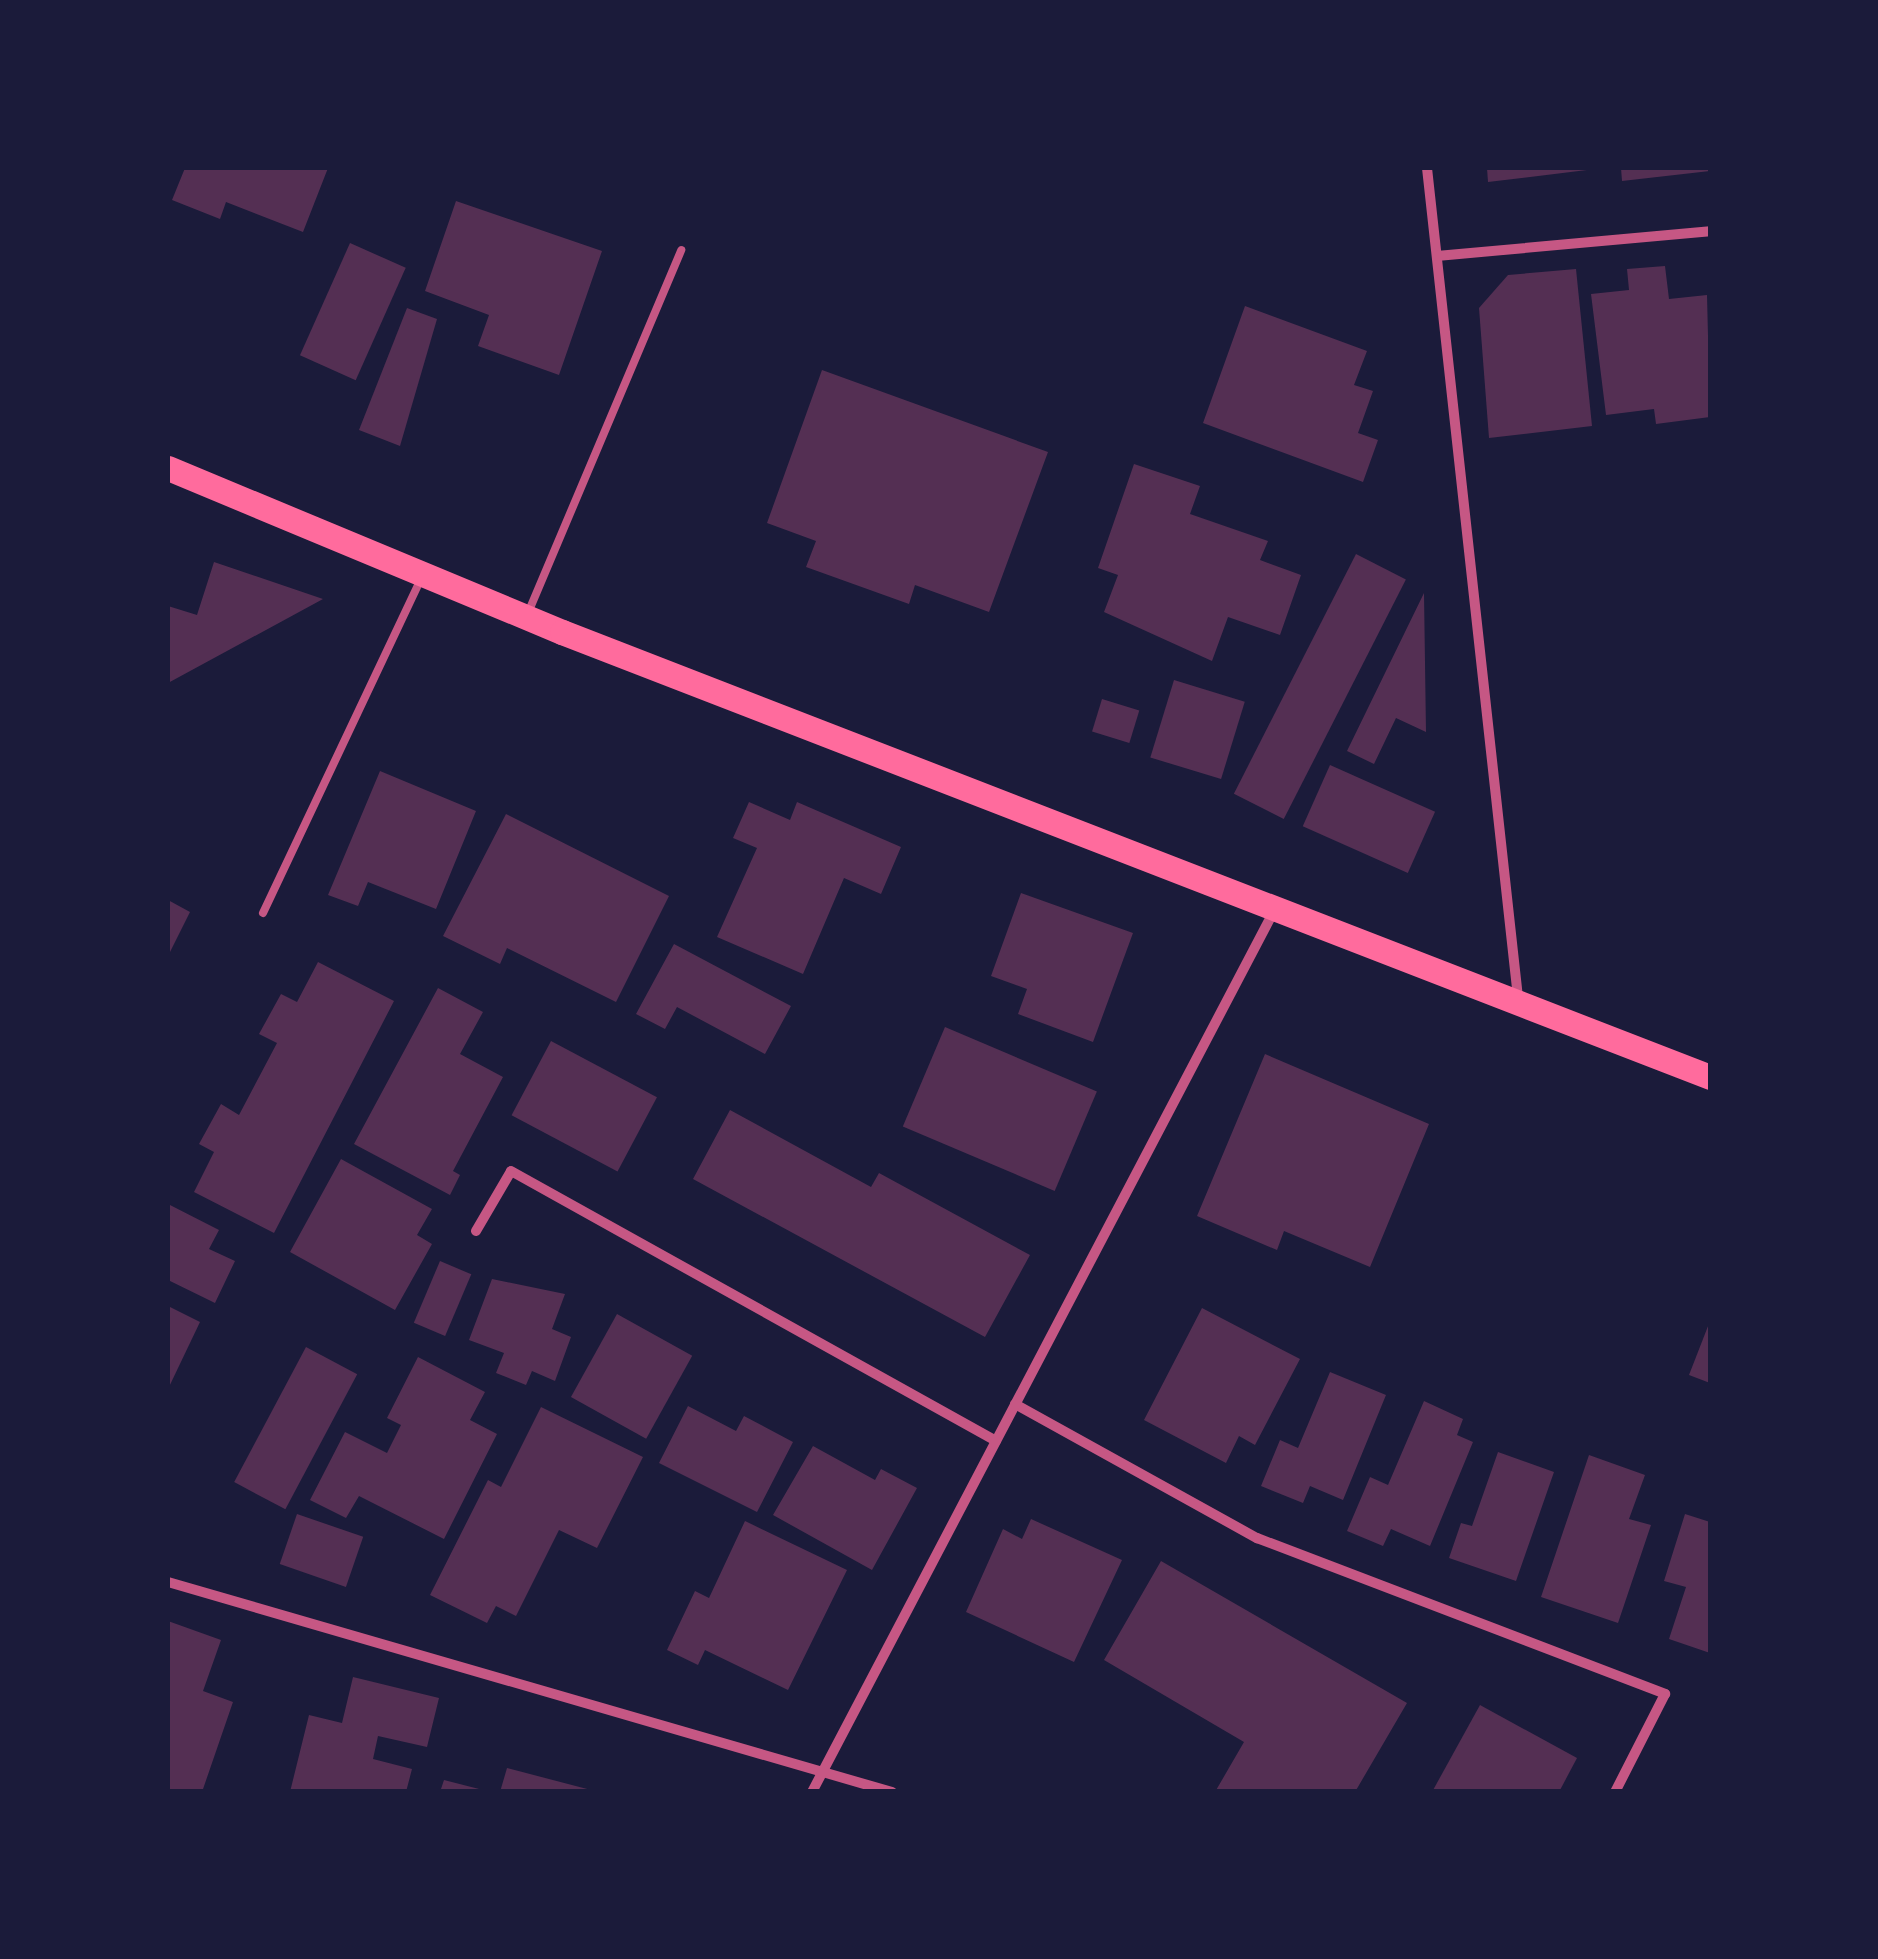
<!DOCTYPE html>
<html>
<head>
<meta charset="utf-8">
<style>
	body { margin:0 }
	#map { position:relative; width:1878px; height:1959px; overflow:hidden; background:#1b1b3a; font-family:Inter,sans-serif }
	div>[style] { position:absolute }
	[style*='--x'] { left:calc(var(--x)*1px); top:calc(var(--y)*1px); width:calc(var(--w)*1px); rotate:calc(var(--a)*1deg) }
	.building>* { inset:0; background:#542f53; transform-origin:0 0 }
	.service>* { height:8px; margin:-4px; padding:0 4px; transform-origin:4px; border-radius:4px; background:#c65784 }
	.minor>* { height:10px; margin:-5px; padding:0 5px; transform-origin:5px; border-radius:5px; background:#c65784 }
	.primary>* { height:25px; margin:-12.5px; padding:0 12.5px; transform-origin:12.5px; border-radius:12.5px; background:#ff6b9d }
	span { translate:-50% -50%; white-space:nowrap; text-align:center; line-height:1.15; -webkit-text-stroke:9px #1b1b3a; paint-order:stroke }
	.frame { position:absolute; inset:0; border:170px solid #1b1b3a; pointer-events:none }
</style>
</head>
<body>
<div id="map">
	<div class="building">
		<i style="clip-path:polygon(185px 168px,328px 168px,303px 232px,226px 202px,220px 219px,172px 200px)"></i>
		<i style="clip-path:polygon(1487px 168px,1587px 168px,1587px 170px,1488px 182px)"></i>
		<i style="clip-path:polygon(1621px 168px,1710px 168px,1710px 171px,1622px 181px)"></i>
		<i style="clip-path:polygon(456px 201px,602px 251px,559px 375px,478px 346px,489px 315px,425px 291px)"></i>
		<i style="left:350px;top:243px;width:61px;height:123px;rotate:24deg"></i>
		<i style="clip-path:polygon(1665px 266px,1669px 299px,1707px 295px,1710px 417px,1656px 424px,1654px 409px,1606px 415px,1591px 294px,1629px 290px,1627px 269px)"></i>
		<i style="clip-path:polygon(1576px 269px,1592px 426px,1489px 438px,1479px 308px,1508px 275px)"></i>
		<i style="clip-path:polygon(1245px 306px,1367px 351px,1354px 385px,1373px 391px,1358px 433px,1378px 440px,1363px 482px,1203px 423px)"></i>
		<i style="clip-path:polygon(407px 308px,437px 319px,400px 446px,359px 430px)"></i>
		<i style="clip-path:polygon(822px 370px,1048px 452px,989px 612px,915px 585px,909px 604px,806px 567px,816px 541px,767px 523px)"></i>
		<i style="clip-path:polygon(1134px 464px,1200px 486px,1190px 514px,1268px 541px,1260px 560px,1301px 575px,1280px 635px,1228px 617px,1212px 661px,1104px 612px,1118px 575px,1098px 568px)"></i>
		<i style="left:1356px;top:554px;width:56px;height:269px;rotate:27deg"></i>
		<i style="clip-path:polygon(214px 562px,323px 599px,168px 683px,168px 606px,197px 615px)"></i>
		<i style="clip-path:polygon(1424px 593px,1426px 732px,1396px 718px,1374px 764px,1347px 751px)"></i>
		<i style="left:1174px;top:680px;width:74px;height:81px;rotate:17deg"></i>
		<i style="left:1102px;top:699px;width:39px;height:34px;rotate:17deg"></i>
		<i style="left:1330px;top:765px;width:115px;height:67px;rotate:24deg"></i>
		<i style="clip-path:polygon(380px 771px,476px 811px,436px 909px,368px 882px,358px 906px,328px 895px)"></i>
		<i style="clip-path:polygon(749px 802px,790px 820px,797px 802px,901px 847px,881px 894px,844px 878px,803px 974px,717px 937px,757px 848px,733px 838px)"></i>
		<i style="clip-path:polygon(506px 814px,669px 896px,616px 1002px,507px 948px,500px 964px,443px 936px)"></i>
		<i style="clip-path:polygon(1021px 893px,1133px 933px,1093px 1042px,1018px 1014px,1027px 989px,991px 976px)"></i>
		<i style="clip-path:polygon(168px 900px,190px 912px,168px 956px)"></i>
		<i style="clip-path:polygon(674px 944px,791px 1006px,765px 1054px,677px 1007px,665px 1029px,636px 1014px)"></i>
		<i style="clip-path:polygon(318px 962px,394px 1001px,274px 1233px,194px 1192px,214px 1152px,199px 1144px,221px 1104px,239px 1115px,277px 1043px,259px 1034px,281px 994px,297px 1002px)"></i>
		<i style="clip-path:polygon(438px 988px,483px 1012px,460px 1054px,503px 1077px,453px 1171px,460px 1175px,450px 1195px,354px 1144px)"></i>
		<i style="left:945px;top:1027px;width:165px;height:108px;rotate:23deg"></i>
		<i style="left:551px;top:1041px;width:120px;height:84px;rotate:28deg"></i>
		<i style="clip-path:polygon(1265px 1054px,1429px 1124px,1370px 1267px,1284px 1231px,1277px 1250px,1197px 1216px)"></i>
		<i style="clip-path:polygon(730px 1110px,871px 1187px,879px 1173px,1030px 1255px,985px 1337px,693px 1179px)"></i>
		<i style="clip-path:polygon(341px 1159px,432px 1209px,417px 1235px,432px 1244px,395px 1310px,290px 1252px)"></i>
		<i style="clip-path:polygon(168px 1204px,219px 1230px,209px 1249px,235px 1261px,215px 1303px,168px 1280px)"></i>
		<i style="left:440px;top:1261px;width:34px;height:67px;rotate:23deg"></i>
		<i style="clip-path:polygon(492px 1279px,565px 1294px,552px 1329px,571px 1337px,555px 1381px,532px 1371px,526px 1385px,496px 1373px,504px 1353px,469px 1340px)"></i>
		<i style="clip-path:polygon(168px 1306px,200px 1322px,168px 1389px)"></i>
		<i style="clip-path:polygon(1202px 1308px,1300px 1359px,1255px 1445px,1239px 1436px,1226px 1463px,1144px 1420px)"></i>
		<i style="left:617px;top:1314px;width:86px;height:95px;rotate:29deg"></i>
		<i style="clip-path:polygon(1710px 1321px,1710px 1383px,1689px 1375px)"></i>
		<i style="left:306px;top:1347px;width:58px;height:153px;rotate:28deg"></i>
		<i style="clip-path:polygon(418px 1357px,485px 1392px,470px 1420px,497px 1434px,444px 1539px,359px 1496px,346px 1518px,310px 1500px,345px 1432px,387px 1453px,401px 1425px,387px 1418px)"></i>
		<i style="clip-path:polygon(1330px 1372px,1386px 1395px,1343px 1500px,1310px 1486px,1303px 1503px,1261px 1486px,1280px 1440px,1298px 1448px)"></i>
		<i style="clip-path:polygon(1424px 1401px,1463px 1419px,1457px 1435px,1473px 1442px,1430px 1546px,1391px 1529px,1383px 1546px,1347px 1531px,1370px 1477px,1388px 1485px)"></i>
		<i style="clip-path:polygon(688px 1406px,736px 1431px,744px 1416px,793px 1442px,757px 1512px,659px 1463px)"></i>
		<i style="clip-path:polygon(541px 1407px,643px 1457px,597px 1548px,559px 1530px,516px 1616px,496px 1606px,487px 1623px,430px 1595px,488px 1480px,501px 1487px)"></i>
		<i style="clip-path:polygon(813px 1446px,875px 1480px,881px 1469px,917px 1488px,872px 1570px,773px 1515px)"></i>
		<i style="clip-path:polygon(1498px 1452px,1554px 1472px,1516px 1581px,1449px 1558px,1461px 1523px,1472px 1526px)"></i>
		<i style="clip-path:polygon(1589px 1455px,1645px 1475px,1629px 1519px,1651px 1525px,1618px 1623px,1541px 1597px)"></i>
		<i style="left:297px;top:1514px;width:70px;height:53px;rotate:19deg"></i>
		<i style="clip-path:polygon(1685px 1514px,1710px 1522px,1710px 1653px,1669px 1639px,1686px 1587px,1664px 1581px)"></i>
		<i style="clip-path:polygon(1031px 1519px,1122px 1560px,1074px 1662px,966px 1612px,1003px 1529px,1022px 1539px)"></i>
		<i style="clip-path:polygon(745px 1521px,847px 1570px,788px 1690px,705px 1650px,698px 1665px,667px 1650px,695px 1591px,709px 1598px)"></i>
		<i style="clip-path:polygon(1161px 1561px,1407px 1703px,1355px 1792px,1215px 1792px,1244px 1742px,1104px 1660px)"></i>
		<i style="clip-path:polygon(168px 1621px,221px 1640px,203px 1691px,233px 1702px,202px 1792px,168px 1792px)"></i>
		<i style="clip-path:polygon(353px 1677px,439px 1698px,427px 1747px,378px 1736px,373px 1759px,412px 1769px,406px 1792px,290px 1792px,309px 1715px,342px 1723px)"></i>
		<i style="clip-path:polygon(1480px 1705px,1577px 1758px,1559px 1792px,1432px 1792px)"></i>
		<i style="clip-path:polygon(507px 1768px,591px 1790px,591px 1792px,500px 1792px)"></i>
		<i style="clip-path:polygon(444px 1780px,483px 1790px,483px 1792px,440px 1792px)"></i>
	</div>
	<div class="service">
		<i style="--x:528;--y:613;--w:394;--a:-67.1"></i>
		<i style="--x:263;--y:913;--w:369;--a:-64.7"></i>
	</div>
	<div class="minor">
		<i style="--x:1427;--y:168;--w:835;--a:83.74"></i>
		<i style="--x:1437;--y:256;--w:274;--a:-5.2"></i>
		<i style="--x:476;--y:1231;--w:69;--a:-59.7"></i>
		<i style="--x:511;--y:1171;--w:555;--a:29.1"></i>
		<i style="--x:1015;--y:1404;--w:277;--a:29"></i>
		<i style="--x:1257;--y:1538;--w:437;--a:20.9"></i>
		<i style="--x:1665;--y:1694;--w:110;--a:117"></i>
		<i style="--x:168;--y:1582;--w:754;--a:16.18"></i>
		<i style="--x:812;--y:1792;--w:995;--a:-62.33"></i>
	</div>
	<div class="primary">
		<i style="--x:168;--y:468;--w:427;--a:22.6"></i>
		<i style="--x:562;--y:632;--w:1231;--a:21.19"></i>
	</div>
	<div class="frame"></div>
</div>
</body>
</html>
